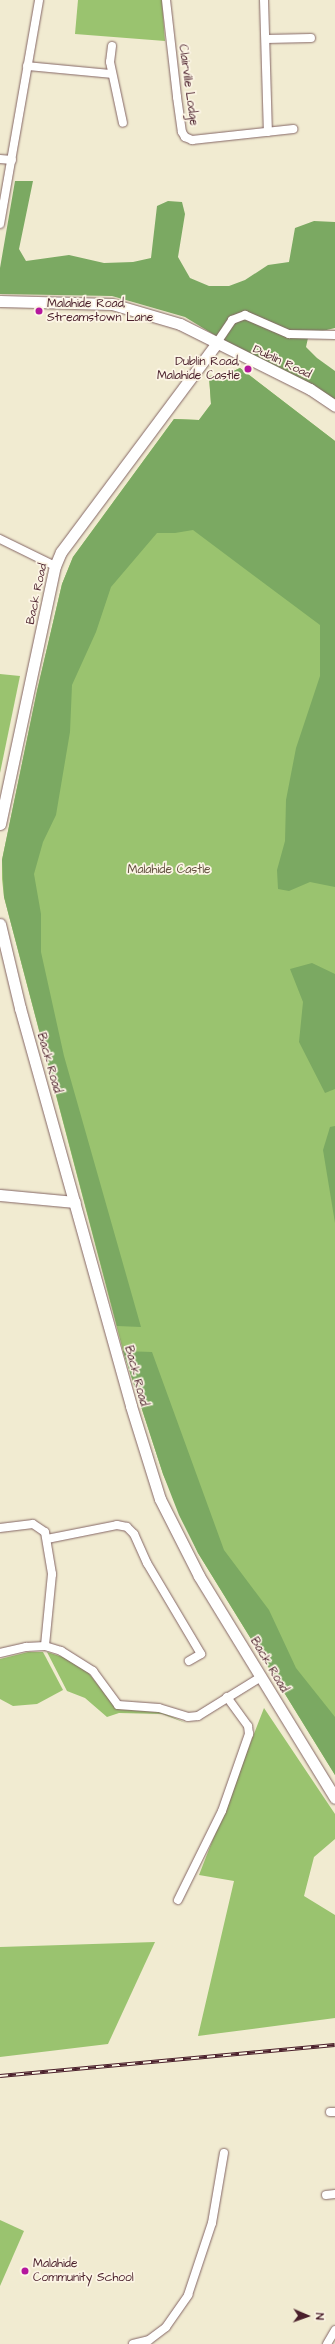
<!DOCTYPE html>
<html>
<head>
<meta charset="utf-8">
<style>
	body { margin:0 }
	#map { position:relative; width:335px; height:2344px; overflow:hidden; background:#f1ebd1; font-family:"Architects Daughter",sans-serif }
	div>[style] { position:absolute }
	[style*='--x'] { left:calc(var(--x)*1px); top:calc(var(--y)*1px); width:calc(var(--w)*1px); rotate:calc(var(--a)*1deg) }
	.green>* { inset:0; background:#9ac36f }
	.forest>* { inset:0; background:#7ba962 }
	.roads { filter:drop-shadow(0 0 1px #846665) drop-shadow(0 0 1px #846665) }
	.street>* { height:8px; margin:-4px; padding:0 4px; transform-origin:4px; border-radius:4px; background:#fff }
	.secondary>* { height:11px; margin:-5.5px; padding:0 5.5px; transform-origin:5.5px; border-radius:5.5px; background:#fff }
	.rail>* { height:4px; margin-top:-2px; transform-origin:0; background:repeating-linear-gradient(90deg,#fcf5e5 0 8px,#4a1f2b 0 16px); box-sizing:border-box; border-block:1px solid #4a1f2b }
	.dots>* { width:11px; height:11px; translate:-50% -50%; box-sizing:border-box; border:2px solid #fcf5e5; border-radius:50% }
	span { translate:-50% -50%; white-space:nowrap; text-align:center; line-height:1.15; -webkit-text-stroke:3.5px #fcf5e5; paint-order:stroke }
	.street-label { font-size:12px; color:#4a1f2b }
	.poi-label { font-size:12px; color:#4a1f2b }
	.left { translate:0 -50%; text-align:left }
	.right { translate:-100% -50%; text-align:right }
	.park-label { font-size:12px; color:#62503f }
	.north { position:absolute; left:287px; top:2296px; width:40px; height:40px; -webkit-text-stroke:3px #fcf5e5; paint-order:stroke; rotate:92deg; font-size:11px; font-weight:700; line-height:16px; text-align:center; color:#4a1f2b }
	.north::after { content:''; display:block; margin:auto; width:14px; height:18px; background:#4a1f2b; clip-path:polygon(50% 0,100% 100%,50% 72%,0 100%) }
</style>
</head>
<body>
<div id="map">
	<div class="green">
		<i style="clip-path:polygon(78px 0,162px 0,165px 41px,75px 34px)"></i>
		<i style="clip-path:polygon(240px 368px,335px 441px,335px 1775px,198px 1553px,163px 1474px,123px 1351px,4px 897px,2px 879px,2px 860px,37px 691px,62px 584px,73px 557px,174px 419px,199px 420px,211px 404px,209px 376px,225px 375px)"></i>
		<i style="clip-path:polygon(0 674px,20px 676px,0 773px)"></i>
		<i style="clip-path:polygon(28px 1652px,43px 1652px,63px 1690px,37px 1704px,13px 1706px,0 1699px,0 1659px)"></i>
		<i style="clip-path:polygon(47px 1652px,63px 1657px,87px 1671px,117px 1709px,161px 1712px,186px 1723px,162px 1714px,119px 1713px,107px 1717px,85px 1698px,67px 1691px)"></i>
		<i style="clip-path:polygon(264px 1708px,335px 1814px,335px 1839px,314px 1857px,304px 1896px,335px 1915px,335px 2018px,198px 2036px,234px 1881px,199px 1875px)"></i>
		<i style="clip-path:polygon(155px 1942px,108px 2044px,0 2057px,0 1947px)"></i>
		<i style="clip-path:polygon(0 2220px,24px 2231px,0 2286px)"></i>
	</div>
	<div class="forest">
		<i style="clip-path:polygon(15px 181px,33px 181px,19px 249px,26px 261px,69px 255px,104px 263px,133px 262px,151px 258px,157px 206px,168px 201px,182px 202px,185px 214px,178px 257px,190px 278px,209px 286px,229px 286px,245px 280px,268px 265px,289px 262px,295px 228px,314px 221px,335px 222px,335px 328px,318px 332px,308px 338px,306px 347px,317px 358px,335px 371px,335px 400px,229px 344px,185px 317px,112px 296px,0 294px,0 268px)"></i>
		<i style="clip-path:polygon(240px 368px,335px 441px,335px 887px,310px 882px,289px 891px,278px 889px,277px 870px,285px 841px,286px 800px,296px 748px,320px 676px,320px 625px,193px 530px,175px 533px,157px 533px,111px 587px,96px 632px,72px 685px,70px 732px,56px 815px,43px 842px,34px 874px,41px 914px,41px 952px,64px 1056px,141px 1327px,117px 1326px,4px 897px,2px 860px,37px 691px,62px 584px,73px 557px,174px 419px,199px 420px,211px 404px,209px 376px,225px 375px)"></i>
		<i style="clip-path:polygon(312px 963px,335px 974px,335px 1089px,325px 1093px,299px 1042px,303px 1002px,290px 969px)"></i>
		<i style="clip-path:polygon(335px 1126px,335px 1223px,323px 1150px,330px 1127px)"></i>
		<i style="clip-path:polygon(123px 1351px,152px 1352px,224px 1550px,269px 1610px,296px 1668px,335px 1717px,335px 1775px,198px 1553px,179px 1515px,163px 1474px)"></i>
	</div>
	<div class="roads">
		<div class="street">
			<i style="--x:166;--y:0;--w:98;--a:83.5"></i>
			<i style="--x:177;--y:97;--w:35;--a:82"></i>
			<i style="--x:182;--y:132;--w:6;--a:59"></i>
			<i style="--x:185;--y:137;--w:8;--a:23"></i>
			<i style="--x:192;--y:140;--w:102;--a:-6.2"></i>
			<i style="--x:264;--y:0;--w:132;--a:88.3"></i>
			<i style="--x:266;--y:39;--w:45;--a:-1.3"></i>
			<i style="--x:112;--y:46;--w:16;--a:97"></i>
			<i style="--x:110;--y:62;--w:62;--a:78"></i>
			<i style="--x:27;--y:66;--w:85;--a:5.4"></i>
			<i style="--x:0;--y:159;--w:12;--a:5"></i>
			<i style="--x:0;--y:224;--w:227;--a:-80.1"></i>
			<i style="--x:216;--y:344;--w:29;--a:-56"></i>
			<i style="--x:232;--y:320;--w:14;--a:-21"></i>
			<i style="--x:245;--y:315;--w:48;--a:23.4"></i>
			<i style="--x:289;--y:334;--w:46;--a:1.2"></i>
			<i style="--x:0;--y:539;--w:61;--a:26.1"></i>
			<i style="--x:0;--y:1528;--w:33;--a:-7"></i>
			<i style="--x:33;--y:1524;--w:14;--a:34"></i>
			<i style="--x:45;--y:1532;--w:43;--a:80.5"></i>
			<i style="--x:52;--y:1574;--w:72;--a:95.6"></i>
			<i style="--x:47;--y:1539;--w:71;--a:-11.3"></i>
			<i style="--x:117;--y:1525;--w:10;--a:11"></i>
			<i style="--x:127;--y:1527;--w:10;--a:45"></i>
			<i style="--x:134;--y:1534;--w:32;--a:66"></i>
			<i style="--x:147;--y:1563;--w:106;--a:59.3"></i>
			<i style="--x:201;--y:1654;--w:14;--a:150"></i>
			<i style="--x:0;--y:1653;--w:27;--a:-13"></i>
			<i style="--x:26;--y:1647;--w:19;--a:-3"></i>
			<i style="--x:45;--y:1646;--w:17;--a:17"></i>
			<i style="--x:61;--y:1651;--w:38;--a:32"></i>
			<i style="--x:93;--y:1671;--w:42;--a:53.7"></i>
			<i style="--x:118;--y:1705;--w:41;--a:4.2"></i>
			<i style="--x:159;--y:1708;--w:30;--a:17"></i>
			<i style="--x:188;--y:1717;--w:10;--a:-6"></i>
			<i style="--x:198;--y:1716;--w:74;--a:-31.8"></i>
			<i style="--x:178;--y:1900;--w:99;--a:-63.7"></i>
			<i style="--x:222;--y:1811;--w:82;--a:-70.7"></i>
			<i style="--x:249;--y:1734;--w:8;--a:-97"></i>
			<i style="--x:248;--y:1726;--w:36;--a:-126"></i>
			<i style="--x:330;--y:2112;--w:5;--a:0"></i>
			<i style="--x:326;--y:2195;--w:9;--a:-6"></i>
			<i style="--x:133;--y:2344;--w:16;--a:-14"></i>
			<i style="--x:149;--y:2340;--w:21;--a:-37"></i>
			<i style="--x:166;--y:2327;--w:39;--a:-55"></i>
			<i style="--x:188;--y:2295;--w:76;--a:-71.6"></i>
			<i style="--x:212;--y:2223;--w:71;--a:-80.3"></i>
			<i style="--x:327;--y:2344;--w:16;--a:-60"></i>
		</div>
		<div class="secondary">
			<i style="--x:0;--y:301;--w:112;--a:1.5"></i>
			<i style="--x:112;--y:304;--w:71;--a:16.4"></i>
			<i style="--x:180;--y:324;--w:145;--a:26.6"></i>
			<i style="--x:310;--y:389;--w:30;--a:34"></i>
			<i style="--x:0;--y:824;--w:264;--a:-78"></i>
			<i style="--x:55;--y:566;--w:15;--a:-67"></i>
			<i style="--x:61;--y:552;--w:259;--a:-53.3"></i>
			<i style="--x:0;--y:924;--w:86;--a:76.6"></i>
			<i style="--x:20;--y:1008;--w:413;--a:74.4"></i>
			<i style="--x:131;--y:1406;--w:97;--a:72.7"></i>
			<i style="--x:160;--y:1499;--w:86;--a:63.1"></i>
			<i style="--x:199;--y:1576;--w:260;--a:58.5"></i>
			<i style="--x:0;--y:1195;--w:75;--a:5.3"></i>
		</div>
	</div>
	<div class="rail">
		<i style="--x:0;--y:2076;--w:336;--a:-5.3"></i>
	</div>
	<div class="dots">
		<i style="left:39px;top:311px;background:#b5179e"></i>
		<i style="left:248px;top:369px;background:#b5179e"></i>
		<i style="left:25px;top:2271px;background:#b5179e"></i>
	</div>
	<div class="street-label">
		<span style="left:188px;top:85px;rotate:82deg">Clairville Lodge</span>
		<span style="left:282px;top:362px;rotate:25deg">Dublin Road</span>
		<span style="left:37px;top:594px;rotate:-78deg">Back Road</span>
		<span style="left:49px;top:1063px;rotate:74deg">Back Road</span>
		<span style="left:136px;top:1376px;rotate:75deg">Back Road</span>
		<span style="left:269px;top:1665px;rotate:59deg">Back Road</span>
	</div>
	<div class="poi-label">
		<span class="left" style="left:47px;top:311px">Malahide Road,<br>Streamstown Lane</span>
		<span class="right" style="left:240px;top:369px">Dublin Road,<br>Malahide Castle</span>
		<span class="left" style="left:33px;top:2271px">Malahide<br>Community School</span>
	</div>
	<div class="park-label">
		<span style="left:169px;top:870px">Malahide Castle</span>
	</div>
	<div class="north">N</div>
</div>
</body>
</html>
